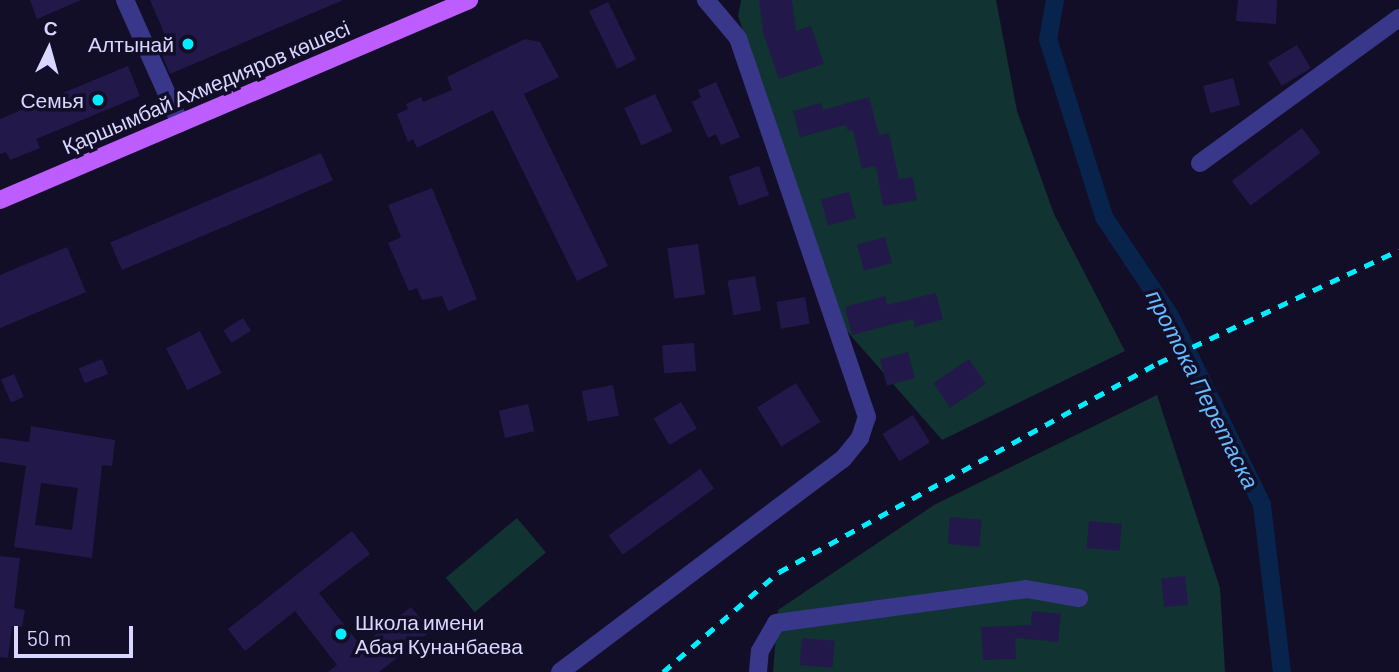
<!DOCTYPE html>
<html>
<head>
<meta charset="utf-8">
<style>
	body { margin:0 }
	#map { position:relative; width:1399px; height:672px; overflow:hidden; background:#120e28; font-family:Barlow,sans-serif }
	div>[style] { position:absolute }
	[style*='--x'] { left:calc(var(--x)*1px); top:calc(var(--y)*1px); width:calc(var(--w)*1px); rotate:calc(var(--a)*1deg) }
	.green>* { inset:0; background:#113331; transform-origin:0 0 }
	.canal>* { height:18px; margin:-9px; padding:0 9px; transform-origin:9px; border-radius:9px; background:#09244c }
	.building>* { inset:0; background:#22194a; transform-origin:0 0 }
	.street>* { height:18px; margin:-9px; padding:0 9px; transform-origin:9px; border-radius:9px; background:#38378a }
	.primary>* { height:18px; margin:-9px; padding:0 9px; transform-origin:9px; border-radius:9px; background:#bd5dff }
	.rail>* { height:4.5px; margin-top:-2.25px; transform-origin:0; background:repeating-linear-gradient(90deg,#02eeff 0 10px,transparent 0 19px) }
	.dots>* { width:19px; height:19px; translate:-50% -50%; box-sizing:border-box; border:4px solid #120e28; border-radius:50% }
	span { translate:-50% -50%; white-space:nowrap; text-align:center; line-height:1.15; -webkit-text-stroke:7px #120e28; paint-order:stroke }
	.poi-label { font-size:21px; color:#d9d6ff }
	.right { translate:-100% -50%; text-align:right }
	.left { translate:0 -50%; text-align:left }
	.street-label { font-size:21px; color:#d9d6ff }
	.water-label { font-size:23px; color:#64bcff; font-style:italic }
	.north { position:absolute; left:14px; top:14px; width:70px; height:70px; -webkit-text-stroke:5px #120e28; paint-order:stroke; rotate:5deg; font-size:19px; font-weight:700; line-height:28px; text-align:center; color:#d9d6ff }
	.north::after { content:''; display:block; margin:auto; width:24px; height:32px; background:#d9d6ff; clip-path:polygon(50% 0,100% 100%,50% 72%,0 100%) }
	.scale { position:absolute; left:14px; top:626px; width:119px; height:32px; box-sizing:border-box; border:4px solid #d9d6ff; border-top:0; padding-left:9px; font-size:21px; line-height:24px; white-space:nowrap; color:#d9d6ff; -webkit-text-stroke:5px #120e28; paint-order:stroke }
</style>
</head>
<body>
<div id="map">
	<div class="green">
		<i style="clip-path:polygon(741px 0,996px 0,1017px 111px,1054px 214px,1125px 351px,942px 440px,846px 330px,738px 16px)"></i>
		<i style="clip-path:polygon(1157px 395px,1220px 588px,1225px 672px,773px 672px,778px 610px,934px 505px)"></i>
		<i style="left:517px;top:518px;width:45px;height:93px;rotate:50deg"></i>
	</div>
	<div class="canal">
		<i style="--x:1055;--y:0;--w:40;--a:100"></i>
		<i style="--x:1048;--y:39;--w:187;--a:72.5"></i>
		<i style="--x:1104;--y:217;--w:119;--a:56.3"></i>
		<i style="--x:1170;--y:316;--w:210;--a:64"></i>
		<i style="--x:1262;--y:505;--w:168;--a:83.2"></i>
	</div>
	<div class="building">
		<i style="clip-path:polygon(30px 0,81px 0,37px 19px)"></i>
		<i style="clip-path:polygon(150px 0,343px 0,170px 74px,159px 48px,169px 44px)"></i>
		<i style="clip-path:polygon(759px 0,792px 0,796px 31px,811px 26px,824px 64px,779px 79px,763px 32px)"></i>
		<i style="clip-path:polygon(1238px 0,1277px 0,1276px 24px,1236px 21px)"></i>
		<i style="left:608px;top:2px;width:64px;height:21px;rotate:64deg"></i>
		<i style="clip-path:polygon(525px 39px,540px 42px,559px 77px,524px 94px,608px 266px,577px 281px,493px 110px,417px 148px,413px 139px,408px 142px,397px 114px,408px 109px,406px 104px,421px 97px,423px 102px,452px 90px,447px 77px)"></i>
		<i style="left:1297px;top:45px;width:27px;height:34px;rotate:59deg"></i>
		<i style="clip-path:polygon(128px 66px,140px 96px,36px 139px,40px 148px,10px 160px,6px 152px,0 154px,0 119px)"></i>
		<i style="left:1233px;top:78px;width:28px;height:31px;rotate:75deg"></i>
		<i style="clip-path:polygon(716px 82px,740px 137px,721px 145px,716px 134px,708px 138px,692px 102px,701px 97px,698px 90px)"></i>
		<i style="left:655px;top:94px;width:41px;height:34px;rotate:65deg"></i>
		<i style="clip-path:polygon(869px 97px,879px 135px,889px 133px,899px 179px,913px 177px,917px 200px,883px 206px,876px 166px,862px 169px,853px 130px,848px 131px,846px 125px,800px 137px,793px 111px,821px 103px,823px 110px)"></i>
		<i style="left:1302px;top:128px;width:31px;height:88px;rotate:53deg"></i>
		<i style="left:321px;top:153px;width:30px;height:229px;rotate:67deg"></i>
		<i style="left:759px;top:166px;width:31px;height:32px;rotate:71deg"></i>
		<i style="clip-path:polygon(432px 188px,477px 299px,448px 311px,442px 296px,422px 300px,417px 288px,409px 291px,388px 243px,401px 237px,388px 205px)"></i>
		<i style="left:849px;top:192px;width:27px;height:29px;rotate:75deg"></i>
		<i style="left:885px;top:237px;width:27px;height:29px;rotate:75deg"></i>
		<i style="left:698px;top:244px;width:51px;height:31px;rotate:82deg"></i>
		<i style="clip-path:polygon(67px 247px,86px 292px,0 328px,0 275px)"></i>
		<i style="left:755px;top:276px;width:35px;height:28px;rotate:80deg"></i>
		<i style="clip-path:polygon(936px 293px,943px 319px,915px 327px,913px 319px,852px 335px,845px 307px,885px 296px,887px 305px)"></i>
		<i style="left:805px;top:297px;width:27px;height:29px;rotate:80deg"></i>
		<i style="left:243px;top:318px;width:15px;height:23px;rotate:58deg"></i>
		<i style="left:200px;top:331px;width:47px;height:38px;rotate:63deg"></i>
		<i style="left:694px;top:343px;width:28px;height:32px;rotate:86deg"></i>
		<i style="left:908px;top:352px;width:27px;height:29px;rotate:75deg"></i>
		<i style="left:102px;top:359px;width:16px;height:25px;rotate:68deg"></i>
		<i style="left:969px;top:359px;width:30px;height:43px;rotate:56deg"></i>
		<i style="left:14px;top:374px;width:25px;height:14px;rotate:67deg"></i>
		<i style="left:796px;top:383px;width:46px;height:46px;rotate:58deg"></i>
		<i style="left:613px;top:385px;width:31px;height:32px;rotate:79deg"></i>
		<i style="left:681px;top:402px;width:31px;height:32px;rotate:59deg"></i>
		<i style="left:528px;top:404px;width:28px;height:30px;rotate:77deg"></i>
		<i style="left:913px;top:415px;width:32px;height:36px;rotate:58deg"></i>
		<i style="clip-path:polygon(evenodd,31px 426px,115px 440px,112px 466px,102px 465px,92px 558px,14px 547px,26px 466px,0 462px,0 438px,29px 442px,31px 426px,41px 483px,78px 488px,72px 530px,35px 525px,41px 483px)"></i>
		<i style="left:700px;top:469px;width:24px;height:113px;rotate:54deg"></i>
		<i style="left:950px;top:517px;width:32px;height:27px;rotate:5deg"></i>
		<i style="left:1089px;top:521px;width:33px;height:27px;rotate:5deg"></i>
		<i style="clip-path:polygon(352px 531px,370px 554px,319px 593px,361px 646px,411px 607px,431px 631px,379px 672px,328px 672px,337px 665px,295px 611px,245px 651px,228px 629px)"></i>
		<i style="clip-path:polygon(0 556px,20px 558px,14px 608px,25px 610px,22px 627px,12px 626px,8px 658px,0 657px)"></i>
		<i style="left:1185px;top:576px;width:29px;height:24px;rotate:84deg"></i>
		<i style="clip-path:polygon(1032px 611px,1061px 614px,1058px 642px,1015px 638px,1016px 659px,983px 660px,981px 627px,1031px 625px)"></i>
		<i style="left:802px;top:638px;width:33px;height:27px;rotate:5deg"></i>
	</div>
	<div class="street">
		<i style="--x:125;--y:0;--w:135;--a:65.9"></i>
		<i style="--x:1200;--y:163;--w:246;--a:-36.1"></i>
		<i style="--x:560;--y:672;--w:354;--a:-37"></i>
		<i style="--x:843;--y:459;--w:27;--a:-51"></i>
		<i style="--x:860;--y:438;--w:22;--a:-72"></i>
		<i style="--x:867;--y:417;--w:400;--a:-108.8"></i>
		<i style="--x:738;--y:38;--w:50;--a:-130.1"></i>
		<i style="--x:758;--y:672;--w:21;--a:-85"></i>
		<i style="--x:760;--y:651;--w:32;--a:-60"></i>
		<i style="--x:776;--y:623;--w:252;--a:-7.7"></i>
		<i style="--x:1026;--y:589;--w:54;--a:9.6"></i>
	</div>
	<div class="primary">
		<i style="--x:0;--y:200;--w:510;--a:-23.1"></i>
	</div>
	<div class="rail">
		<i style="--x:663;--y:672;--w:153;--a:-40.8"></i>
		<i style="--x:779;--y:572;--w:433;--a:-28.9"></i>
		<i style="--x:1158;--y:363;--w:266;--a:-25.1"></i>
	</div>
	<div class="dots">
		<i style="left:188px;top:44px;background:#02eeff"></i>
		<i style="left:98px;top:100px;background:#02eeff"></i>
		<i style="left:341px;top:634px;background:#02eeff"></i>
	</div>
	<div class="poi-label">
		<span class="right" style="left:174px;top:44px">Алтынай</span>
		<span class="right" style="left:84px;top:100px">Семья</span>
		<span class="left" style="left:355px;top:634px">Школа имени<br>Абая Кунанбаева</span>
	</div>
	<div class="street-label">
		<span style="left:206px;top:87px;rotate:-23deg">Қаршымбай Ахмедияров көшесі</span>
	</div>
	<div class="water-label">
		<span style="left:1203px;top:389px;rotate:63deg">протока Перетаска</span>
	</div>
	<div class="north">С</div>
	<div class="scale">50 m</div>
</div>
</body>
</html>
